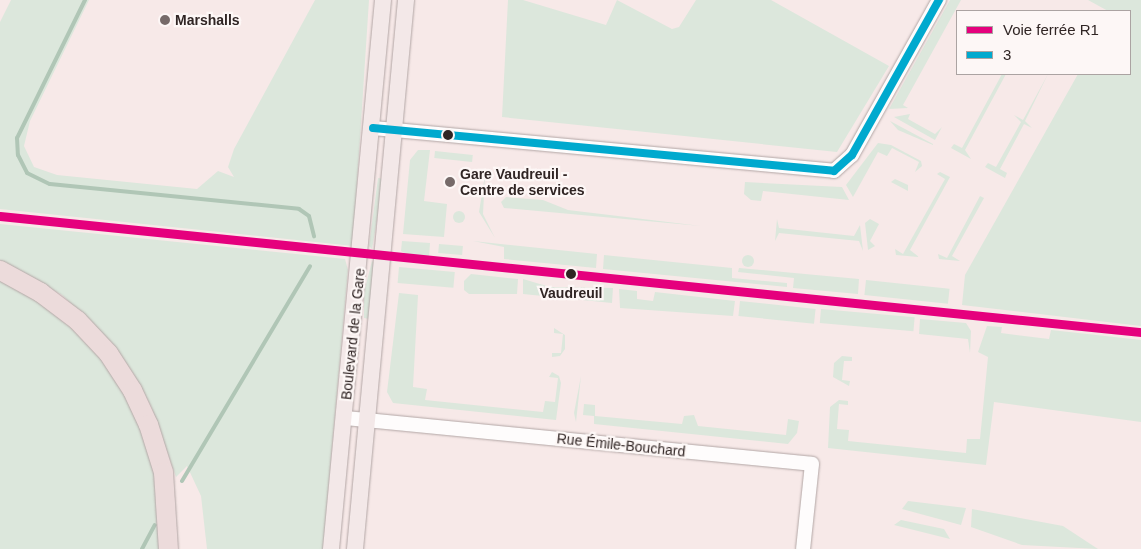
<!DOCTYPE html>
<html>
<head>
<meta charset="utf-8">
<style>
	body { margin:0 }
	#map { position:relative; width:1141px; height:549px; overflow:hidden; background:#f7e9e8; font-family:Helvetica,sans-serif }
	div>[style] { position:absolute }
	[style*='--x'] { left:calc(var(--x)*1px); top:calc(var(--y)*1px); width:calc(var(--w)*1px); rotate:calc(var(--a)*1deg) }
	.green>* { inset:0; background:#dce7dc; transform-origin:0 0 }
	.round { border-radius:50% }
	.stream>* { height:4px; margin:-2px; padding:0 2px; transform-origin:2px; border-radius:2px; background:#b0c6b6 }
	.roads { filter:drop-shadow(0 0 1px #b2a6a5) drop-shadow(0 0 1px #b2a6a5) }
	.minor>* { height:14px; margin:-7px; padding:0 7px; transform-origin:7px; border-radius:7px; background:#fefcfc }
	.major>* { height:16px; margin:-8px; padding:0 8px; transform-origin:8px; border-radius:8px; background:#f3e8e8 }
	.highway>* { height:19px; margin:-9.5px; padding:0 9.5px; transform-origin:9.5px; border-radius:9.5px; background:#ecdbdb }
	.bus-1>* { height:8px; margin:-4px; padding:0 4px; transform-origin:4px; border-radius:4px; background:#00a9ce }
	.rail-1>* { height:9px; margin:-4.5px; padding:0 4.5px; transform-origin:4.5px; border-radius:4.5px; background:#e5007d }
	.dots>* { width:14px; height:14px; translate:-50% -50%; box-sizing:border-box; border:2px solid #fdf7f6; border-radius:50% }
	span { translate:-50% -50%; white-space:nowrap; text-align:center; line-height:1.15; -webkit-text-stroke:4.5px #fdf7f6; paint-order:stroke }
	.poi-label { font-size:14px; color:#302524; font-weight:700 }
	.left { translate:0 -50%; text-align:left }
	.stop-label { font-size:14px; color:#302524; font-weight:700 }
	.street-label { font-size:14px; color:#302524 }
	.legend { position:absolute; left:956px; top:10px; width:175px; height:65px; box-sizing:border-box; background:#fdf7f6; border:1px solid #aba3a2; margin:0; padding:6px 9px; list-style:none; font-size:15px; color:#302524 }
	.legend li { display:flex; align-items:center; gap:10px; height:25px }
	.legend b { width:25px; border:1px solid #aba3a2 }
</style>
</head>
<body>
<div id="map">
	<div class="green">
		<i style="clip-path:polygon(11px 0,89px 0,30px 121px,24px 146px,34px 167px,57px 175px,197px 189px,218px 171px,234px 177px,228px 167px,234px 149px,315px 0,369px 0,353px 246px,0 209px,0 22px)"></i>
		<i style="clip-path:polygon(508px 0,523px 0,606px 25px,617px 0,672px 29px,679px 27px,696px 0,771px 0,889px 66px,837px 152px,502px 117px)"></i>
		<i style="clip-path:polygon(950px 0,961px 0,903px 105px,908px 108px,889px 109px)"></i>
		<i style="clip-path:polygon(1088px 0,1141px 0,1141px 326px,962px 305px,965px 275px,1078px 74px,1130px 74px,1130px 11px,1108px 11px)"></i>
		<i style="clip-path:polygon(1002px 74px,1006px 74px,965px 150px,971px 159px,951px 148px,954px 144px,962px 148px)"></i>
		<i style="clip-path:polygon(1048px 74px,1025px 121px,1032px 128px,1024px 124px,1000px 169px,1007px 173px,1005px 178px,985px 167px,988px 163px,996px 167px,1021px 122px,1014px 115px,1023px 120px)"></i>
		<i style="clip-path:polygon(910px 114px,908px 119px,935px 134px,942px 127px,935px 140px,894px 117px)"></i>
		<i style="clip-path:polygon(890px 121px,933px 144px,933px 145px,898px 130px)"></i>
		<i style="clip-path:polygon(878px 143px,891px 145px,921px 161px,922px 166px,915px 172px,919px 162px,892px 148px,887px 156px,878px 152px,853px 197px,846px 185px)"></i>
		<i style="clip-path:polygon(418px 150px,430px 150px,424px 201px,447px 204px,444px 237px,403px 234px,410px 160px)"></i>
		<i style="left:435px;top:151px;width:38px;height:7px;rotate:6deg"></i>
		<i style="clip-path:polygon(940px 172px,950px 177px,910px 250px,919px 257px,896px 255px,895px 249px,903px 254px,945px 179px,937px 174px)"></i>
		<i style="clip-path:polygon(485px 175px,483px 214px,495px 238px,479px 212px)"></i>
		<i style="clip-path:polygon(378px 178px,384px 179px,372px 249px,369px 246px)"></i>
		<i style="clip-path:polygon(895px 179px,908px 185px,908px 191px,891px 182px)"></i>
		<i style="clip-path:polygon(745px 182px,842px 187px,849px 200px,763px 191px,761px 201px,751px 200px,744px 194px)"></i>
		<i style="clip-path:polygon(980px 196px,984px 198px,952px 256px,960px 261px,939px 259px,938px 254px,947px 258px)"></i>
		<i style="clip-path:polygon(506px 197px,543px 200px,568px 210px,701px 226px,504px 208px,501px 202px)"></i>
		<i class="round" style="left:453px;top:211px;width:12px;height:12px"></i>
		<i style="clip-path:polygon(777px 219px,779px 228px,854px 236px,860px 225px,863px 251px,859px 241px,779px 233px,775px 241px)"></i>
		<i style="clip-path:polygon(870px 219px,879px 224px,870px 241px,875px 246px,868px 250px,865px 223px)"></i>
		<i style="clip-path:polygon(0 224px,345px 259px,348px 270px,323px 549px,207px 549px,201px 496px,187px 466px,176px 477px,151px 406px,133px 373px,113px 344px,62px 295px,0 260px)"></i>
		<i style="clip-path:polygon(402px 241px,430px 243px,429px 257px,408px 255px,401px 251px)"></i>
		<i style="clip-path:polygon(473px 241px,597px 254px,596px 268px,504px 259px,504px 247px)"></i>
		<i style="left:439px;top:244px;width:24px;height:9px;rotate:5deg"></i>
		<i class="round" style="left:742px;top:255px;width:12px;height:12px"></i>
		<i style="clip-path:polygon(604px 255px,732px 268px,732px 278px,787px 283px,787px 287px,603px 269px)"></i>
		<i style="clip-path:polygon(372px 261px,375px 264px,370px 319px,364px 318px,364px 292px)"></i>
		<i style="left:399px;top:267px;width:56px;height:16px;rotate:5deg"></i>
		<i style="clip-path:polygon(739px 268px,859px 279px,858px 294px,793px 288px,794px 278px,738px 272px)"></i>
		<i style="clip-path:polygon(471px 274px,518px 279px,517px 294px,469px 294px,464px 290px,464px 281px)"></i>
		<i style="clip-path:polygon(0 279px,29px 294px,72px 329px,101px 359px,128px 401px,141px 427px,155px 476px,159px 549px,0 549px)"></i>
		<i style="clip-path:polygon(523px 279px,550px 287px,613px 288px,612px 303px,523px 294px)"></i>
		<i style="left:866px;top:280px;width:84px;height:15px;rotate:6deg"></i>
		<i style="clip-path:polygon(619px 289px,637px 291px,637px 299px,653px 301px,655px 292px,735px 301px,733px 316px,620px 308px)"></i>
		<i style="clip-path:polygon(399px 293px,418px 295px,413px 387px,427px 389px,425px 400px,543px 412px,545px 401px,555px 402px,558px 378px,549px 377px,552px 372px,559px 376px,561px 383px,556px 420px,393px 403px,387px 392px)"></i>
		<i style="left:740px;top:301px;width:76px;height:15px;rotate:6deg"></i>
		<i style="left:821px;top:309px;width:94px;height:14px;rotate:5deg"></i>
		<i style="clip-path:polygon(920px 319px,966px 323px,971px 331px,970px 353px,968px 339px,919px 334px)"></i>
		<i style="clip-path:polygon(987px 326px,1002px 327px,1001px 333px,1049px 339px,1051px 330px,1141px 340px,1141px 422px,994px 402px,986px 465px,828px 448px,830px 407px,839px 400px,848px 401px,848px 405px,839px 404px,837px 429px,849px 430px,848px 441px,966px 453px,967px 439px,980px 439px,988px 357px,978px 352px)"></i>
		<i style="clip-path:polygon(554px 328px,565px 335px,565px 349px,560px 356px,552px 357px,552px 353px,561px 353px,563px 334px,554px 333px)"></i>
		<i style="clip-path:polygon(842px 356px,852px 357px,852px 361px,844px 361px,842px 380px,850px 381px,849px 386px,833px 377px,834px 363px)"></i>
		<i style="clip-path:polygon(581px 376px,576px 422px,574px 413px)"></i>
		<i style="clip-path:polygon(584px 404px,595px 405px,595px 416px,682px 424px,684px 416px,694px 415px,698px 426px,786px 435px,788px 419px,799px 421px,797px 433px,788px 444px,594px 424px,594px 416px,583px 415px)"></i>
		<i style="clip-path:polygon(908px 501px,966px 508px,961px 525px,902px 509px)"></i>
		<i style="clip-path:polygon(972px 509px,1063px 526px,1098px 549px,1022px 545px,971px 527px)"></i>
		<i style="clip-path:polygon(901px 520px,944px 529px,950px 539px,894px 525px)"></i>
	</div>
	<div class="stream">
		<i style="--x:85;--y:0;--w:154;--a:116.2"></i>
		<i style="--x:17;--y:138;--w:17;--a:87"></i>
		<i style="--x:18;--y:155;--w:20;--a:63"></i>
		<i style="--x:27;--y:173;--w:25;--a:26"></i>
		<i style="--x:50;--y:184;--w:250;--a:5.7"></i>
		<i style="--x:299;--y:209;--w:12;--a:35"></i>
		<i style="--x:309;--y:216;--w:21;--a:76"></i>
		<i style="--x:182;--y:481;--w:250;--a:-59.2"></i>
		<i style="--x:142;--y:549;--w:27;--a:-62"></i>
	</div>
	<div class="roads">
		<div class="minor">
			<i style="--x:373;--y:128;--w:463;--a:5.3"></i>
			<i style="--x:834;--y:171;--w:24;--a:-42"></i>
			<i style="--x:852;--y:155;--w:178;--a:-60.7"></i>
			<i style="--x:345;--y:418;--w:469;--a:5.6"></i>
			<i style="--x:812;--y:464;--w:85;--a:96"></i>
		</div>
		<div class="major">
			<i style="--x:331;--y:549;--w:551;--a:-84.59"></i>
			<i style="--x:355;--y:549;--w:551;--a:-84.69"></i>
		</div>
		<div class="highway">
			<i style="--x:0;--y:270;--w:46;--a:28.8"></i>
			<i style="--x:40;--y:292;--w:46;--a:37.1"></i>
			<i style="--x:77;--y:320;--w:45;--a:46.8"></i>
			<i style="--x:108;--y:353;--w:44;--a:57"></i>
			<i style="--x:132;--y:390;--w:38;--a:65"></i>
			<i style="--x:148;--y:424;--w:50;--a:72.6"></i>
			<i style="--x:163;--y:472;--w:77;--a:86.3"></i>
		</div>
	</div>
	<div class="bus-1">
		<i style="--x:373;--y:128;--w:463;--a:5.3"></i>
		<i style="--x:834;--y:171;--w:24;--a:-42"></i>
		<i style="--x:852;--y:155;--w:178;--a:-60.7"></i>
	</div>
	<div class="rail-1">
		<i style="--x:0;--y:216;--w:1147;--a:5.81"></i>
	</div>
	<div class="dots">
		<i style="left:165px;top:20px;background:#766a69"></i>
		<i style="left:448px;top:135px;background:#302524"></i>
		<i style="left:450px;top:182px;background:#766a69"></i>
		<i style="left:571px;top:274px;background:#302524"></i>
	</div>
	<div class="poi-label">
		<span class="left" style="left:175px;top:20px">Marshalls</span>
		<span class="left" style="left:460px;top:182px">Gare Vaudreuil -<br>Centre de services</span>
	</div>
	<div class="stop-label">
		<span style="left:571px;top:293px">Vaudreuil</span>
	</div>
	<div class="street-label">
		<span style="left:353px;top:334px;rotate:-84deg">Boulevard de la Gare</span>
		<span style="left:621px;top:445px;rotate:6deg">Rue Émile-Bouchard</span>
	</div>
	<ul class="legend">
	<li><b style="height:6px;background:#e5007d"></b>Voie ferrée R1</li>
	<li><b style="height:6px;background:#00a9ce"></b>3</li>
	</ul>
</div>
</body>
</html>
